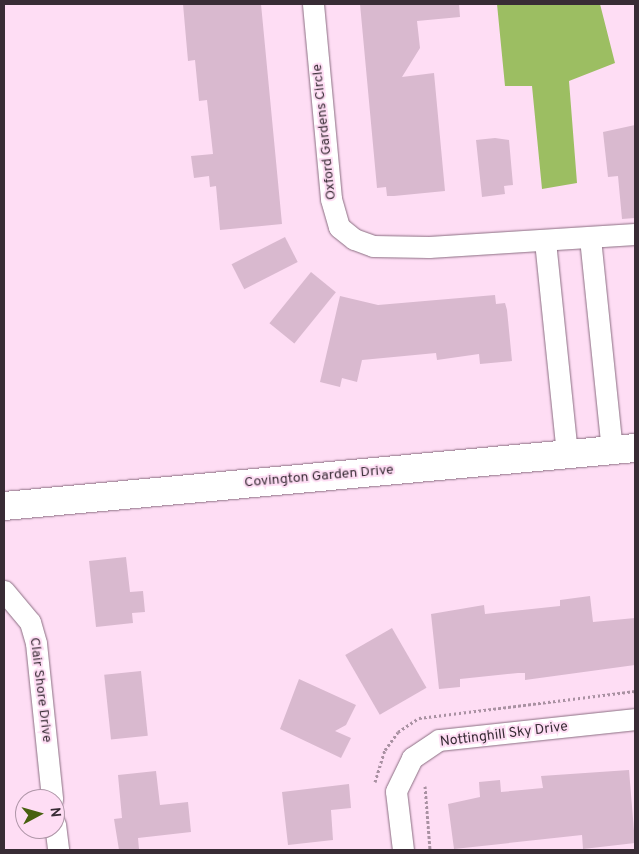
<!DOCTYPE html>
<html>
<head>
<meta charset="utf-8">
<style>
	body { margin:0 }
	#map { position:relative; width:639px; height:854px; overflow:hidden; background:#feddf4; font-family:Overpass,sans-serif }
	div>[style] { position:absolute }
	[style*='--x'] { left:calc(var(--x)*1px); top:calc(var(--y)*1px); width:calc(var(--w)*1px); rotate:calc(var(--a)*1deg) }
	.water>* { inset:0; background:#9cbe62 }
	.building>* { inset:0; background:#d9b9cf; transform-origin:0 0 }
	.path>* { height:3px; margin-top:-1.5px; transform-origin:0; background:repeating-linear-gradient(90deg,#a991a2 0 2.5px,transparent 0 5px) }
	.roads { filter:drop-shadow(0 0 1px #8b6e82) drop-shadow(0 0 1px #8b6e82) }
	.street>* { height:21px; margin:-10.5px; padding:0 10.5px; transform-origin:10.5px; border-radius:10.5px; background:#fff }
	.secondary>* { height:28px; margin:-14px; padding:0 14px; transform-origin:14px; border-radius:14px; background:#fff }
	span { translate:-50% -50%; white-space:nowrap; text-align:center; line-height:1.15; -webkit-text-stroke:4px #feddf4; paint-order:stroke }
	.street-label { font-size:14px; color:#382c35 }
	.frame { position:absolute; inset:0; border:5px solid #382c35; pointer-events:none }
	.north { position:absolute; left:15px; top:789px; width:50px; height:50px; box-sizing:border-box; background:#feddf4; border:1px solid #af96a8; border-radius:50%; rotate:84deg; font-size:14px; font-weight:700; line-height:20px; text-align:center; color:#382c35 }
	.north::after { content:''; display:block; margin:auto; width:18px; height:22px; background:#486110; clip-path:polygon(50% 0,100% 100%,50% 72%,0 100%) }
</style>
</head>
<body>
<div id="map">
	<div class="water">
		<i style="clip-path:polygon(497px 4px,600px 4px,615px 63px,569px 81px,577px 183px,542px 189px,532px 86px,505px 86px)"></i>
	</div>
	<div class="building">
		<i style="clip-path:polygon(183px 4px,261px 4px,282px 224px,220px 230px,216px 186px,210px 187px,209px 176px,194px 178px,191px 156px,213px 154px,207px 100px,199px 101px,195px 60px,188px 61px)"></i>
		<i style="clip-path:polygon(360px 4px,459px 4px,460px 17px,417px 21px,420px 48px,402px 77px,434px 73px,445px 191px,394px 196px,387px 196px,386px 187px,377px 188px)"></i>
		<i style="clip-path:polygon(635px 125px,635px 218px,622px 219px,618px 176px,608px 177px,603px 132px)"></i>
		<i style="clip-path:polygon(495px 138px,509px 140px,513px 185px,504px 186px,505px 194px,482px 197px,476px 140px)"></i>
		<i style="left:285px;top:237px;width:28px;height:60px;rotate:63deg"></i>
		<i style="left:311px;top:272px;width:32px;height:66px;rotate:39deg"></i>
		<i style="clip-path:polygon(495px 295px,496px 304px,505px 303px,507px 310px,512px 361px,480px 364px,479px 354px,437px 360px,436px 353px,362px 360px,357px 382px,342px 378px,340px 387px,320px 382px,340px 296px,378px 305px)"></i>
		<i style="clip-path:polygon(126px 557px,130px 592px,143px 591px,145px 612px,132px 613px,133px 623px,96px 627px,89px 561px)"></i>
		<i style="clip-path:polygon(590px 596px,593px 622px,635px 618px,635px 665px,525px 680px,525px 673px,518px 673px,460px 679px,460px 687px,439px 689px,431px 614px,484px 605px,485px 614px,560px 606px,560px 600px)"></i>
		<i style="left:392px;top:628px;width:69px;height:54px;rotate:60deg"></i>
		<i style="left:141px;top:671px;width:65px;height:37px;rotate:84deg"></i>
		<i style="clip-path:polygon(299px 679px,356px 705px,346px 725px,335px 731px,351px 738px,341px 758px,280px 729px)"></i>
		<i style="clip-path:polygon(629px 770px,635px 843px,583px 849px,582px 835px,454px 849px,448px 804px,480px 797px,479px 782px,500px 780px,501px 792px,543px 788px,541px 776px)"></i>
		<i style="clip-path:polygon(156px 771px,160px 805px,188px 802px,191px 832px,138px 838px,139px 849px,119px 850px,114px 819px,122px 818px,118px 775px)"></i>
		<i style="clip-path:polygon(349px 784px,351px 808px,331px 810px,333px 840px,288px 845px,282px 792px)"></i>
	</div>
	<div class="path">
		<i style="--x:375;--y:782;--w:34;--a:-73"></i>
		<i style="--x:385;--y:750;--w:22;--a:-54"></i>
		<i style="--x:398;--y:732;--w:25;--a:-34"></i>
		<i style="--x:419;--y:718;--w:218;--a:-7.1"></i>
		<i style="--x:425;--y:786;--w:64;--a:85.5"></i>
	</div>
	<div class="roads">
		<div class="street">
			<i style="--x:313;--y:4;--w:196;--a:84.7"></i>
			<i style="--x:331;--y:199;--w:29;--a:74"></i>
			<i style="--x:339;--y:227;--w:19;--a:39"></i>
			<i style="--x:354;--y:239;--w:20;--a:20"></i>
			<i style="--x:373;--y:246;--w:56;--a:1"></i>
			<i style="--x:429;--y:247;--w:206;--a:-3.6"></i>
			<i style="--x:590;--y:238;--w:213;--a:84.1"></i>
			<i style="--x:545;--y:241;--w:214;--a:84.1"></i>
			<i style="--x:4;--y:591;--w:40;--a:50"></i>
			<i style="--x:30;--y:622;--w:22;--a:74"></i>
			<i style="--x:36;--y:643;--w:157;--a:84.1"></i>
			<i style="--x:55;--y:824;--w:26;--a:83"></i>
			<i style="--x:403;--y:850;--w:59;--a:-96.8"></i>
			<i style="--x:396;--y:791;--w:37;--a:-64"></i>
			<i style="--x:412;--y:758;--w:32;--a:-34"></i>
			<i style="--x:439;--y:740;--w:197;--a:-6.1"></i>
		</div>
		<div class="secondary">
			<i style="--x:4;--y:506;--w:634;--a:-5.25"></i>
		</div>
	</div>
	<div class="street-label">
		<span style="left:325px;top:132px;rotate:-96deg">Oxford Gardens Circle</span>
		<span style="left:319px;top:477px;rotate:-5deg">Covington Garden Drive</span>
		<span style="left:40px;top:690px;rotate:83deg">Clair Shore Drive</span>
		<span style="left:504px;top:735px;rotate:-7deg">Nottinghill Sky Drive</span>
	</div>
	<div class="frame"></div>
	<div class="north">N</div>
</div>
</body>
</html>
